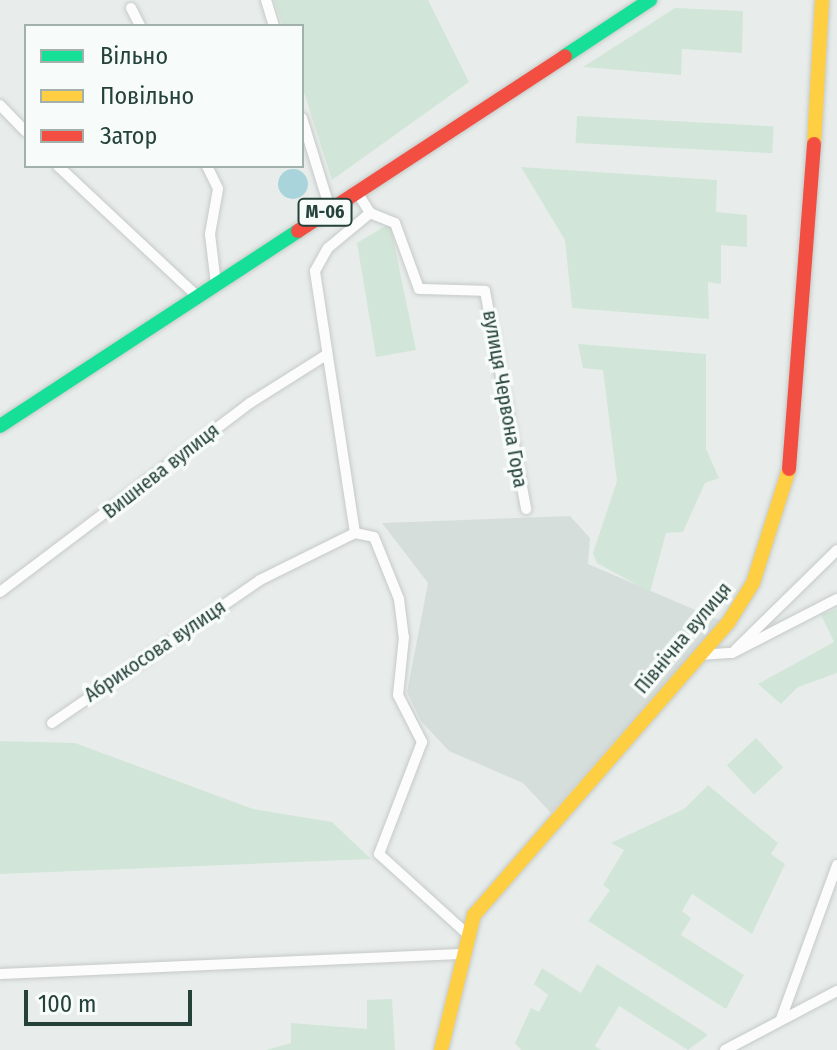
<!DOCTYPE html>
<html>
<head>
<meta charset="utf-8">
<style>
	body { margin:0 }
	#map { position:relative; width:837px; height:1050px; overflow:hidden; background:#e8edeb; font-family:"Fira Sans Condensed",sans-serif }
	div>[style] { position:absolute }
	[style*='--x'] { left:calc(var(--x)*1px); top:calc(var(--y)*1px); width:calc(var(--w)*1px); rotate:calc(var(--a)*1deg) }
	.built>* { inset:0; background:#d6dedb }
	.green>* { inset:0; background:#d1e6d8; transform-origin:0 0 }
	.water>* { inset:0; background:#a9d4db }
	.round { border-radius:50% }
	.roads { filter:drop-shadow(0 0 2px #c5cac8) drop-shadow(0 0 2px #c5cac8) }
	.street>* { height:10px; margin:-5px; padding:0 5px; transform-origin:5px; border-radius:5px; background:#fcfcfc }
	.fast>* { height:14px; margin:-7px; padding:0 7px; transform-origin:7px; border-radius:7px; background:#16e098 }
	.slow>* { height:14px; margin:-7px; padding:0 7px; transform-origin:7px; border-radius:7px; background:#ffcf43 }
	.jam>* { height:14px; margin:-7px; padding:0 7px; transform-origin:7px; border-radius:7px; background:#f24e42 }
	span { translate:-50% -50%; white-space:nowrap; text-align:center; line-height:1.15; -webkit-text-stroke:7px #f7fbf9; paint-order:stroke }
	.shield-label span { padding:2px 6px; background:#f7fbf9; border:2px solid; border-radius:6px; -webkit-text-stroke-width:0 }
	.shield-label { font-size:18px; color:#24423a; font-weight:700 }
	.street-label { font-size:20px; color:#24423a }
	.legend { position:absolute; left:24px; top:24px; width:280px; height:144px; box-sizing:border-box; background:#f7fbf9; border:2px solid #a3b1ad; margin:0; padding:10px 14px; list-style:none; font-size:24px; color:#24423a }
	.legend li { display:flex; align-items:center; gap:16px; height:40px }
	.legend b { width:40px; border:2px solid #a3b1ad }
	.scale { position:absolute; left:24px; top:990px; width:168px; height:36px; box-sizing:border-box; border:4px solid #24423a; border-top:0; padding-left:10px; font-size:24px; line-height:28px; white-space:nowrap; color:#24423a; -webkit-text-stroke:6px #f7fbf9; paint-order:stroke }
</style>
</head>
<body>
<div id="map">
	<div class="built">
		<i style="clip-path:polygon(570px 516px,590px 538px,588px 564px,721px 621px,551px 813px,523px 783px,449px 751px,421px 721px,407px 692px,428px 583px,382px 523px)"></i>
	</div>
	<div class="green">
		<i style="clip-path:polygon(274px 0,428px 0,469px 82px,332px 180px,302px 86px,302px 26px,283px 26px)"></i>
		<i style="clip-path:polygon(675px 8px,743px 11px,742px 53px,682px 49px,681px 75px,583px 67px)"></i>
		<i style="left:577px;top:116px;width:197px;height:27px;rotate:3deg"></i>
		<i style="clip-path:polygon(521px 167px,717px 180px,716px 212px,747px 215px,747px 247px,721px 245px,721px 284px,708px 282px,709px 319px,572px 308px,565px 240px)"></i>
		<i style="clip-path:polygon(390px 223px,416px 350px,376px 357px,357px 243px)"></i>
		<i style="clip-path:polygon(578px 344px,706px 354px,706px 449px,719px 478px,705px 483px,683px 532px,666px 533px,650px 592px,597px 563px,593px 553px,617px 481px,603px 370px,583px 368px)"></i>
		<i style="clip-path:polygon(837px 609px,837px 673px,798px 687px,781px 704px,758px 684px,834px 642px,821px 615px)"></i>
		<i style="left:756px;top:738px;width:40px;height:40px;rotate:47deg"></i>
		<i style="clip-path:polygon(0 741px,75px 743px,253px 809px,332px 822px,371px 859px,0 874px)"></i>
		<i style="clip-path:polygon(708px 785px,778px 843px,771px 854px,785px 864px,752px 934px,692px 894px,682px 911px,691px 918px,681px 935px,744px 975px,726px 1009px,588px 921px,610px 890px,603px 885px,624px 850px,611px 843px,684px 809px)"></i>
		<i style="clip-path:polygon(597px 964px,701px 1030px,708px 1035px,688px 1050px,619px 1006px,595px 1046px,601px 1050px,521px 1050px,515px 1043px,531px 1008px,539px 1012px,548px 995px,534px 984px,542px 968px,581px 993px)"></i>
		<i style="clip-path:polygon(392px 999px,395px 1050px,266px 1050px,291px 1043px,291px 1023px,367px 1029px,367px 1000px)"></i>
	</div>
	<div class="water">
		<i class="round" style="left:278px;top:169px;width:30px;height:30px"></i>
	</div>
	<div class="roads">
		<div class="street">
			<i style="--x:266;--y:0;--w:27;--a:73"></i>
			<i style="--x:131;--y:8;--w:20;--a:63"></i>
			<i style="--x:0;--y:105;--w:37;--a:46"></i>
			<i style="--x:302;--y:118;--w:95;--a:72.9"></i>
			<i style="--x:58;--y:166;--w:190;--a:43.1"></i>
			<i style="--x:207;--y:166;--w:25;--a:64"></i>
			<i style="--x:218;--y:189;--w:46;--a:100.1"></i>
			<i style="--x:210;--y:234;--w:50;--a:83.2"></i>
			<i style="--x:357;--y:192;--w:25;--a:58"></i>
			<i style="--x:370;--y:213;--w:27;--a:22"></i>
			<i style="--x:395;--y:223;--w:70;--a:70"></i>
			<i style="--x:419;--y:289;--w:66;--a:1.7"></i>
			<i style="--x:485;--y:291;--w:222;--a:79.3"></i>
			<i style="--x:355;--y:533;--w:19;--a:12"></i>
			<i style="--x:374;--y:537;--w:67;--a:68"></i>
			<i style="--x:399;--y:599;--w:38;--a:83"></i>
			<i style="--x:404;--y:637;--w:58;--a:95.9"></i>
			<i style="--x:398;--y:695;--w:53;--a:62.9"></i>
			<i style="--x:422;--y:742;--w:120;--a:111"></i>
			<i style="--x:379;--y:854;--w:118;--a:42.2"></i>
			<i style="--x:0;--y:592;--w:313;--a:-37.1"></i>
			<i style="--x:250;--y:403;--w:90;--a:-32.3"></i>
			<i style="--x:736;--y:649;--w:141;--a:-44.4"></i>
			<i style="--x:700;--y:655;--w:32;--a:-4"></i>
			<i style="--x:732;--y:653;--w:118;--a:-27.2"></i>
			<i style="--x:52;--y:723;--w:252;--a:-34.5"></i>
			<i style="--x:260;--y:580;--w:106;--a:-26.3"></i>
			<i style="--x:355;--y:533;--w:265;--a:-98.7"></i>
			<i style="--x:315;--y:271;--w:26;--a:-61"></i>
			<i style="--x:328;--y:248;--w:55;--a:-39.8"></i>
			<i style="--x:0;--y:974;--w:461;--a:-2.5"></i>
			<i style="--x:781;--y:1019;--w:164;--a:-70"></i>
			<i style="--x:725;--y:1050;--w:127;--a:-27.8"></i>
		</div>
		<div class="fast">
			<i style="--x:565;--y:56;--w:102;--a:-33.4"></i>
			<i style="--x:0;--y:426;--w:356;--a:-33.2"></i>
		</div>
		<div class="slow">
			<i style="--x:814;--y:144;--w:144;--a:-86.8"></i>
			<i style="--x:441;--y:1050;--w:139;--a:-76.3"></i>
			<i style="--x:474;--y:915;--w:387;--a:-49"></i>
			<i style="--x:728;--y:623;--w:47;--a:-58"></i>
			<i style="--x:753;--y:583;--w:120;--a:-72.5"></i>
		</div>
		<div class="jam">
			<i style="--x:298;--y:231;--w:319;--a:-33.2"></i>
			<i style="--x:789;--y:469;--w:326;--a:-85.6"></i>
		</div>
	</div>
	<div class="shield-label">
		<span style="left:325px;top:212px">М-06</span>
	</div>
	<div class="street-label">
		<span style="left:505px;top:399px;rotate:80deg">вулиця Червона Гора</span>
		<span style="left:161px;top:471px;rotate:-38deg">Вишнева вулиця</span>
		<span style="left:683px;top:638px;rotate:-50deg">Північна вулиця</span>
		<span style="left:155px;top:651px;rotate:-34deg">Абрикосова вулиця</span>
	</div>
	<ul class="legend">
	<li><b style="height:10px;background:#16e098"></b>Вільно</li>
	<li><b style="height:10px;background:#ffcf43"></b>Повільно</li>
	<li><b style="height:10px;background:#f24e42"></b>Затор</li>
	</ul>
	<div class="scale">100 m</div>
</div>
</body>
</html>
